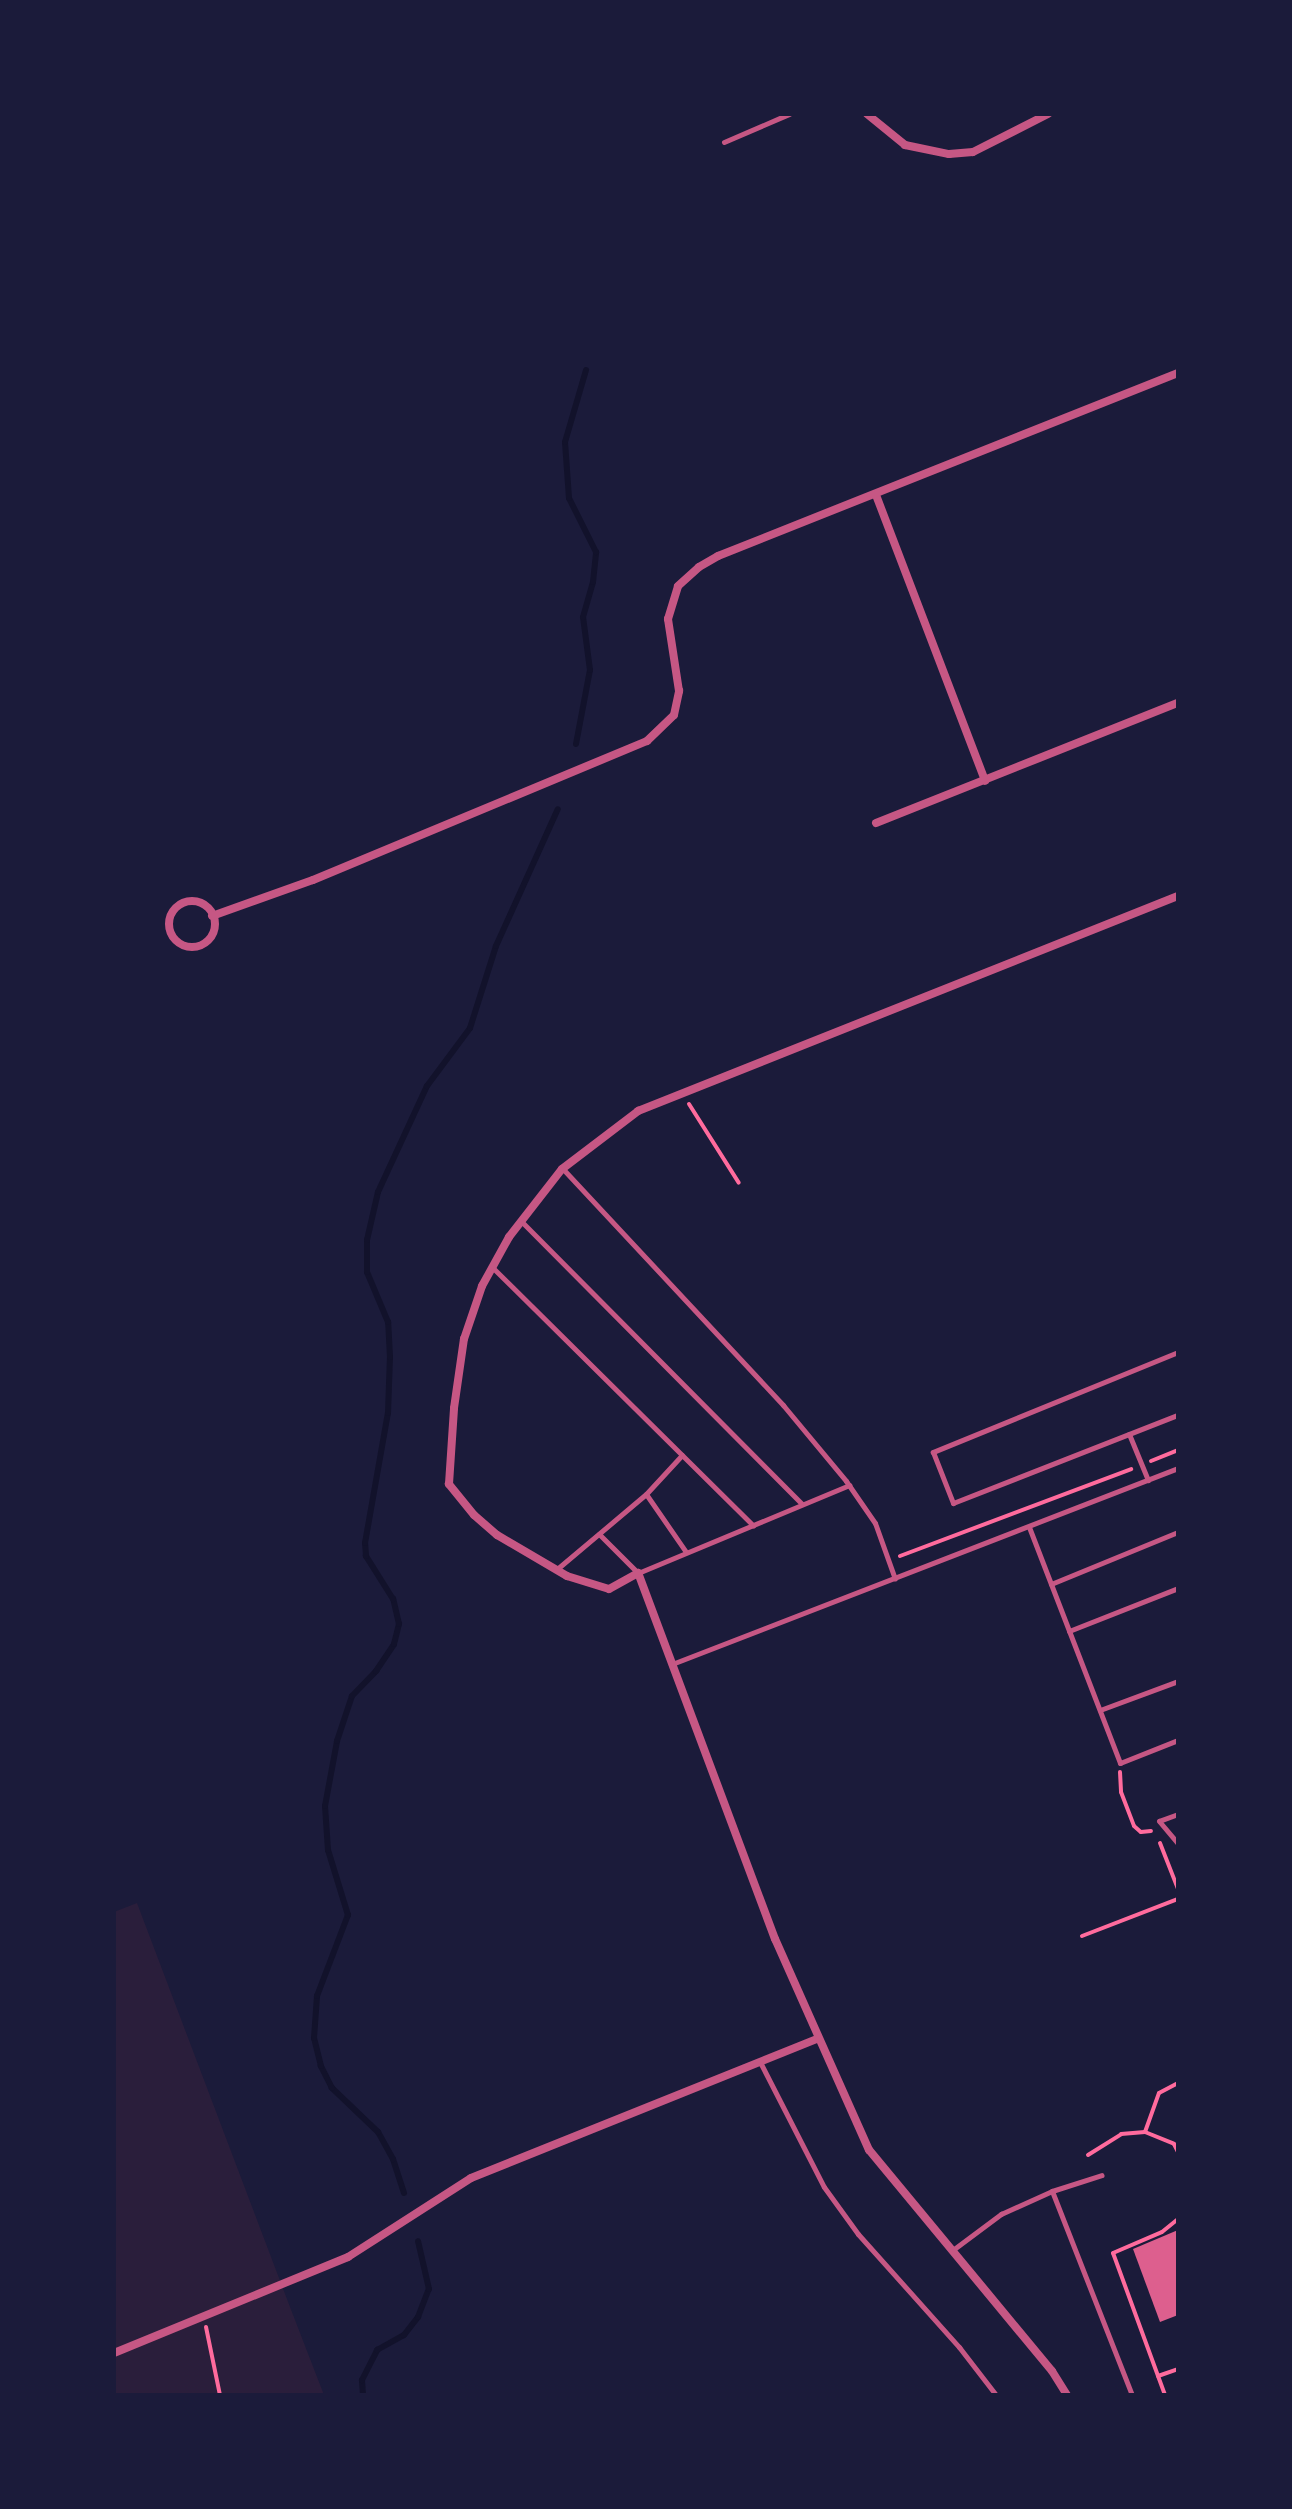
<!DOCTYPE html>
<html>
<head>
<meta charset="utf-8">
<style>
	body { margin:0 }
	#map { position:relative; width:1292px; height:2509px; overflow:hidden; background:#1b1b3a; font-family:Jost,sans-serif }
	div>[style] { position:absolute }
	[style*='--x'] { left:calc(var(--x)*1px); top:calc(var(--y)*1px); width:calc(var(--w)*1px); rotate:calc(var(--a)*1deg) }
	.green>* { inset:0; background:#2a1e3b }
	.stream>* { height:6px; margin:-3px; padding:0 3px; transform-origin:3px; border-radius:3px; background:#12122b }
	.building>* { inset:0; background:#dd5f8e }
	.path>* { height:4px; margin:-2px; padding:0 2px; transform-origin:2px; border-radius:2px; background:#ff6b9d }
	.service>* { height:5px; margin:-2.5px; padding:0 2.5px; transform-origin:2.5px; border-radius:2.5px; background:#c65784 }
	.minor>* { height:8px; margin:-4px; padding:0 4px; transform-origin:4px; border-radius:4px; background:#c65784 }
	.minor>.ring { margin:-4px; padding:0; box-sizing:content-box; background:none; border:8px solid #c65784; border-radius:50% }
	span { translate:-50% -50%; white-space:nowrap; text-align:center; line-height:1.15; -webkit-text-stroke:8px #1b1b3a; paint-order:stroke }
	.frame { position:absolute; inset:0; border:116px solid #1b1b3a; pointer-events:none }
</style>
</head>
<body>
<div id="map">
	<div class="green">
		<i style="clip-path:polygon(137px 1903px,290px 2307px,324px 2395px,114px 2395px,114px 1912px)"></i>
	</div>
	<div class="stream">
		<i style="--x:576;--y:744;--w:75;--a:-79.3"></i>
		<i style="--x:590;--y:670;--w:53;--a:-97.5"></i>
		<i style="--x:583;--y:617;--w:36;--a:-74"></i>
		<i style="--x:593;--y:582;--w:30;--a:-84"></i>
		<i style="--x:596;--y:552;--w:60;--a:-116.6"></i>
		<i style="--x:569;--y:498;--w:56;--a:-94.1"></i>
		<i style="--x:565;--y:442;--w:75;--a:-73.7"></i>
		<i style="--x:404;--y:2193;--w:36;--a:-108"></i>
		<i style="--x:393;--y:2159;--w:31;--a:-119"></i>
		<i style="--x:378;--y:2132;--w:64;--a:-136.3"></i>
		<i style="--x:332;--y:2088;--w:25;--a:-117"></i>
		<i style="--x:321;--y:2066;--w:29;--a:-104"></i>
		<i style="--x:314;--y:2038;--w:42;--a:-85.9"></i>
		<i style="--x:317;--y:1996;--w:87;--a:-69.1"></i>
		<i style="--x:348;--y:1915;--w:68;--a:-107.1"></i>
		<i style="--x:328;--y:1850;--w:44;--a:-93.9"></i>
		<i style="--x:325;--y:1806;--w:66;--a:-79.5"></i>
		<i style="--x:337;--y:1741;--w:47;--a:-71.6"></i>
		<i style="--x:352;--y:1696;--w:35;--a:-46"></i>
		<i style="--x:376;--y:1671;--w:32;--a:-56"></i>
		<i style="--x:394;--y:1644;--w:21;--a:-76"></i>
		<i style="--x:399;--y:1624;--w:26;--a:-103"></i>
		<i style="--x:393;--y:1599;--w:51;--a:-122.1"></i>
		<i style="--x:366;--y:1556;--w:13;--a:-94"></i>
		<i style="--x:365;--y:1543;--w:132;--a:-80"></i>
		<i style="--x:388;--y:1413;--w:56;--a:-88"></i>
		<i style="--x:390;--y:1357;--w:35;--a:-93"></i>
		<i style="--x:388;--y:1322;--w:54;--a:-112.8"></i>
		<i style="--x:367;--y:1272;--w:32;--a:-90"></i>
		<i style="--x:367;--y:1240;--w:49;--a:-77.1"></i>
		<i style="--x:378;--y:1192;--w:117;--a:-65.2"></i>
		<i style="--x:427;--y:1086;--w:72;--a:-53.4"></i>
		<i style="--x:470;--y:1028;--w:86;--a:-72.4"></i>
		<i style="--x:496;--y:946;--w:150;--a:-65.7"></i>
		<i style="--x:363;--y:2395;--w:15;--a:-94"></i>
		<i style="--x:362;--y:2380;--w:34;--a:-63"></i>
		<i style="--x:377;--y:2350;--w:31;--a:-29"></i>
		<i style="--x:404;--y:2335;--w:23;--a:-52"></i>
		<i style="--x:418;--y:2317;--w:30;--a:-69"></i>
		<i style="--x:429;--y:2289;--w:49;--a:-102.9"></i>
	</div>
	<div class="building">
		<i style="clip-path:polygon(1178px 2230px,1178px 2315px,1160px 2322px,1133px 2249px)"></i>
	</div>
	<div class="path">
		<i style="--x:689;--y:1104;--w:93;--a:57.7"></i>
		<i style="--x:1151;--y:1461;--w:29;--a:-22"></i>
		<i style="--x:900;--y:1556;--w:247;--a:-20.6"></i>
		<i style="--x:1120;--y:1772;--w:20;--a:87"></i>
		<i style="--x:1121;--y:1792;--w:36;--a:69"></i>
		<i style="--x:1134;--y:1826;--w:9;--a:41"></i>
		<i style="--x:1141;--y:1832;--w:10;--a:-6"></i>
		<i style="--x:1160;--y:1843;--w:49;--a:68.6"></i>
		<i style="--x:1082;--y:1936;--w:103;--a:-21.1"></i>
		<i style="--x:1145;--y:2132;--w:41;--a:-70.3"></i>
		<i style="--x:1159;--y:2093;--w:21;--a:-28"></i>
		<i style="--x:1088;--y:2155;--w:39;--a:-32"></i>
		<i style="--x:1121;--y:2134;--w:24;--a:-5"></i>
		<i style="--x:1145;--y:2132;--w:31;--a:22"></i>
		<i style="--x:1174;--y:2144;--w:9;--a:63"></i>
		<i style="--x:206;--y:2327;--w:69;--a:78.4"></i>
		<i style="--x:1158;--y:2376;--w:21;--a:-19"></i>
		<i style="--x:1165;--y:2395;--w:151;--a:-110.1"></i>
		<i style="--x:1113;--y:2253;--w:53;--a:-23.2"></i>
		<i style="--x:1162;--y:2232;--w:21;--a:-39"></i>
	</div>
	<div class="service">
		<i style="--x:724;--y:142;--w:71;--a:-23.3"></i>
		<i style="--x:563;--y:1169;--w:323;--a:47"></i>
		<i style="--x:783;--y:1405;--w:99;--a:50.3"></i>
		<i style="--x:846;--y:1481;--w:51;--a:55.4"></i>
		<i style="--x:875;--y:1523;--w:59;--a:70.3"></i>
		<i style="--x:522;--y:1222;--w:397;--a:45.2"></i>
		<i style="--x:493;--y:1268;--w:366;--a:44.7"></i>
		<i style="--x:1178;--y:1352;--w:265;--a:157.8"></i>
		<i style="--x:933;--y:1452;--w:55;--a:68.6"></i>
		<i style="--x:953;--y:1503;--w:242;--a:-21.4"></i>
		<i style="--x:1129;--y:1434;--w:50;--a:67.6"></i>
		<i style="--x:682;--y:1455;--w:53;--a:132.7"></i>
		<i style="--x:646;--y:1494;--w:70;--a:55.4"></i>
		<i style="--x:1029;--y:1527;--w:253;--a:68.9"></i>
		<i style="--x:1120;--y:1763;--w:62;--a:-21.6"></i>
		<i style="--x:599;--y:1534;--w:55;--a:45"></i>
		<i style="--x:638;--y:1573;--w:229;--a:-22.6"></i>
		<i style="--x:557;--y:1569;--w:116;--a:-40.1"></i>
		<i style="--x:1051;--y:1584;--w:137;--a:-22.3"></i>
		<i style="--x:1069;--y:1631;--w:117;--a:-21.5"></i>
		<i style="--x:672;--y:1664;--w:543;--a:-21.17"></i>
		<i style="--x:1100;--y:1710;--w:83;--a:-20.4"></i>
		<i style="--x:1178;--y:1814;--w:20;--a:160"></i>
		<i style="--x:1159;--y:1821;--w:30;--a:50"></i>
		<i style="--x:760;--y:2062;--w:140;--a:62.9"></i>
		<i style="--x:824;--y:2187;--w:58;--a:54.1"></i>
		<i style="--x:858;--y:2234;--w:152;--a:48.2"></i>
		<i style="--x:959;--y:2347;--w:61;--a:52.4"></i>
		<i style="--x:1052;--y:2191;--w:52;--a:-17.7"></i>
		<i style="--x:954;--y:2249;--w:59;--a:-36.7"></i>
		<i style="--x:1001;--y:2214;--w:56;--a:-24.3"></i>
		<i style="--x:1052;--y:2191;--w:219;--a:68.6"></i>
	</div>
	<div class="minor">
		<i style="--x:867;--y:114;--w:49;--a:39.2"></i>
		<i style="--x:905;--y:145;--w:45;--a:11.6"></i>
		<i style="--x:949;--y:154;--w:24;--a:-5"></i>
		<i style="--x:973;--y:152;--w:84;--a:-26.9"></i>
		<i style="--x:876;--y:495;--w:306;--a:69.1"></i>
		<i style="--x:876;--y:823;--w:325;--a:-21.7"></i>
		<i class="ring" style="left:169px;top:901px;width:38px;height:38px"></i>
		<i style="--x:212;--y:916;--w:107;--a:-19.6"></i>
		<i style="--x:313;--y:880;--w:362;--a:-22.6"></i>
		<i style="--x:647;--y:741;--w:37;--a:-44"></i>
		<i style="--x:674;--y:715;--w:25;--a:-78"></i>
		<i style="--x:679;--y:691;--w:73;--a:-98.7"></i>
		<i style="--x:668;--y:619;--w:34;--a:-73"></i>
		<i style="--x:678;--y:586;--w:28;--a:-42"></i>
		<i style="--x:699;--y:567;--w:22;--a:-30"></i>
		<i style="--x:718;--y:556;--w:495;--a:-21.7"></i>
		<i style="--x:114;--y:2353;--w:253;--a:-22.3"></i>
		<i style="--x:348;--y:2257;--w:146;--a:-32.7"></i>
		<i style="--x:471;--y:2178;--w:373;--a:-21.9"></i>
		<i style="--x:1067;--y:2395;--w:28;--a:-122"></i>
		<i style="--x:1052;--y:2371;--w:287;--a:-129.6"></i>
		<i style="--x:869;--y:2150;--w:231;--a:-114"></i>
		<i style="--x:775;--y:1939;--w:391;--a:-110.5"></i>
		<i style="--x:638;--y:1573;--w:33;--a:151"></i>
		<i style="--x:609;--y:1589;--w:44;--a:-162.8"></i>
		<i style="--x:567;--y:1576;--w:81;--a:-149.6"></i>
		<i style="--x:497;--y:1535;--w:30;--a:-139"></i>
		<i style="--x:474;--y:1515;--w:40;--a:-129"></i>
		<i style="--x:449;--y:1484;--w:76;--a:-86.2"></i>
		<i style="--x:454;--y:1408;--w:70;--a:-81.8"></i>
		<i style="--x:464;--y:1339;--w:56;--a:-71.2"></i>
		<i style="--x:482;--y:1286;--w:56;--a:-61.1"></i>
		<i style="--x:509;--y:1237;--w:86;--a:-52.1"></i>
		<i style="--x:562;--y:1169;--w:96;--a:-37.3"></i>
		<i style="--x:638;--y:1111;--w:581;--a:-21.71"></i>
	</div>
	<div class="frame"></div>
</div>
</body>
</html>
